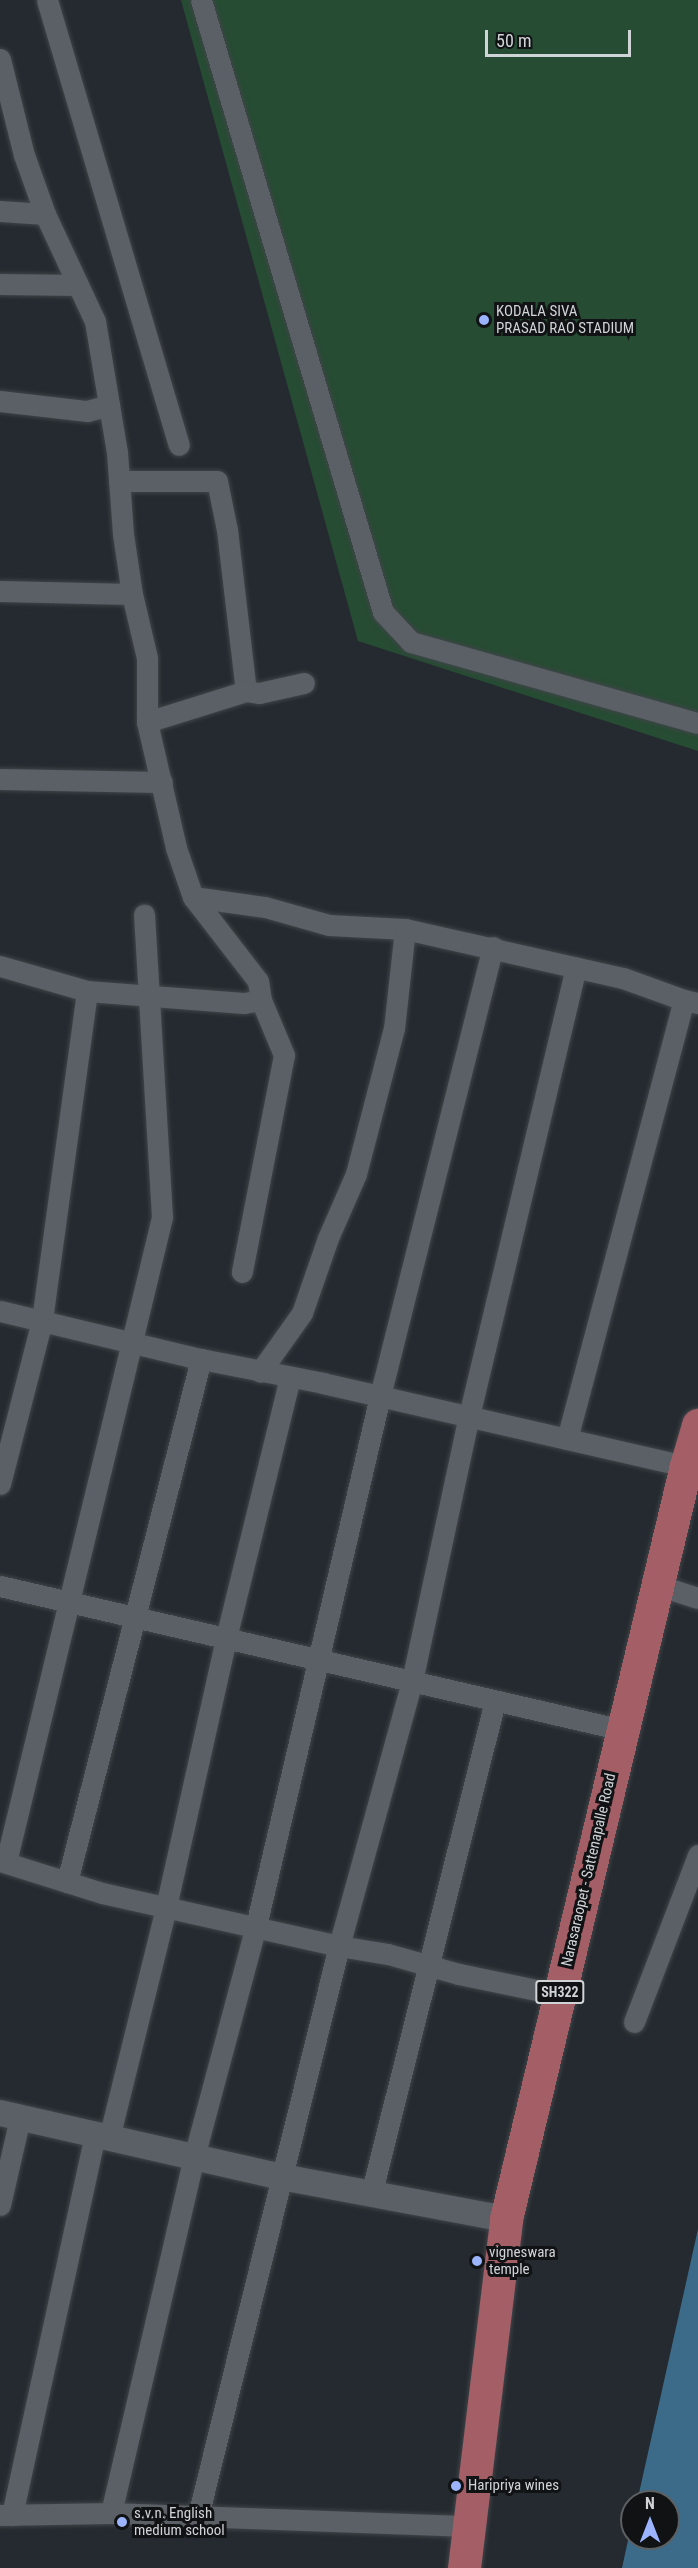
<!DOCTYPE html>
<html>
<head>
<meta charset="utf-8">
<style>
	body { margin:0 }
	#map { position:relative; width:698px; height:2568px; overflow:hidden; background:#242a2f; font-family:"Roboto Condensed",sans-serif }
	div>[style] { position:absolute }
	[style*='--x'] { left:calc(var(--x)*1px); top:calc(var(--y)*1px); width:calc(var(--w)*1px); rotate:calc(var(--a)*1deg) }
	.green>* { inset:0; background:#264c33 }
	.water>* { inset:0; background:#3c6a89 }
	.roads { filter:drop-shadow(0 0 2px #404449) drop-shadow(0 0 2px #404449) }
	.minor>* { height:21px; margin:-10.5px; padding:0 10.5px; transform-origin:10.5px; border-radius:10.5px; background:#5a6065 }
	.tertiary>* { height:26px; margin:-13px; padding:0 13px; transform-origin:13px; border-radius:13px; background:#5a6065 }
	.primary>* { height:33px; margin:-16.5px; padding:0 16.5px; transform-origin:16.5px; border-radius:16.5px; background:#a45e66 }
	.dots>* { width:16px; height:16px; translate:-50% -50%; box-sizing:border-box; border:3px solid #101214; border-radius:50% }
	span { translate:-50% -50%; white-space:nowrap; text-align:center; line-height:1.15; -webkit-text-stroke:6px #101214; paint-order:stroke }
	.shield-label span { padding:2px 4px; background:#101214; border:2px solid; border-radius:4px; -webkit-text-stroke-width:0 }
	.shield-label { font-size:14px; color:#d0d4d7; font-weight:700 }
	.poi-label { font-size:15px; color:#d0d4d7 }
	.left { translate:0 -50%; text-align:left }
	.street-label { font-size:15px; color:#d0d4d7 }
	.north { position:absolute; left:620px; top:2490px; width:60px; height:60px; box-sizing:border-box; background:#101214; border:2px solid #5d6062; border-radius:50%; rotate:0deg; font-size:16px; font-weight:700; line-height:24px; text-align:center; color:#d0d4d7 }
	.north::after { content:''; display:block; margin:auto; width:21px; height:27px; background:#9bb4fd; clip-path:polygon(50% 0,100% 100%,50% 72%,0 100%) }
	.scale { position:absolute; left:485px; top:30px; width:146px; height:27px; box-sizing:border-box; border:3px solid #d0d4d7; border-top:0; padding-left:8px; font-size:18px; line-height:21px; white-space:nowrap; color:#d0d4d7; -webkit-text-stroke:4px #101214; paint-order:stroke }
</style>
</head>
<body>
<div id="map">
	<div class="green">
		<i style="clip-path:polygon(181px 0,698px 0,698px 751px,358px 641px)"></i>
	</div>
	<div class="water">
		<i style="clip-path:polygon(698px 2229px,698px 2568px,622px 2568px,632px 2522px,632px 2538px,668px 2538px,668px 2502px,637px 2502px)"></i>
	</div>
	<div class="roads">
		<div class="minor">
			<i style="--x:47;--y:0;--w:464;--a:73.5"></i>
			<i style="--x:201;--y:0;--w:638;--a:73.44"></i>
			<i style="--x:383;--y:612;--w:41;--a:47"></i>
			<i style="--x:411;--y:642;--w:298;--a:15.8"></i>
			<i style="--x:0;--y:59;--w:99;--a:76"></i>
			<i style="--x:24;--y:155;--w:63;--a:70.4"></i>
			<i style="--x:45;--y:214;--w:118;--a:65"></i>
			<i style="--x:95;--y:321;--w:133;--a:80.5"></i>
			<i style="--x:117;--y:452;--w:82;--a:85.8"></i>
			<i style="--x:123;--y:534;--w:61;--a:81.5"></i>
			<i style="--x:132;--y:594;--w:66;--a:76.8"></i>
			<i style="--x:147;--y:658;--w:64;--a:90"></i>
			<i style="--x:147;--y:722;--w:129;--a:77"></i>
			<i style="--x:176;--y:848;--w:52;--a:70.9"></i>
			<i style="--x:193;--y:897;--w:73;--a:7.9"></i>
			<i style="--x:265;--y:907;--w:66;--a:15.7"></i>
			<i style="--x:329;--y:925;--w:76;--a:3"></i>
			<i style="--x:405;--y:929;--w:100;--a:96.3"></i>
			<i style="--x:394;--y:1028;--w:151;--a:104.6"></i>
			<i style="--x:356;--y:1174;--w:70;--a:113.6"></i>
			<i style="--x:328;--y:1238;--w:79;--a:109.1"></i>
			<i style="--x:302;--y:1313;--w:72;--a:125.4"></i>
			<i style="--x:0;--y:211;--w:45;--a:3.8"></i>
			<i style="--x:0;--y:284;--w:78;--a:0.7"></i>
			<i style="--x:0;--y:401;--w:88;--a:6.6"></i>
			<i style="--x:87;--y:411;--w:23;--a:-15"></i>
			<i style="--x:119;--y:481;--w:98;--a:0"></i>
			<i style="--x:217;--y:481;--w:50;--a:78.5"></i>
			<i style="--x:227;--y:530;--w:162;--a:83.3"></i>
			<i style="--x:0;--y:591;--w:132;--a:1.3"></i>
			<i style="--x:147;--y:722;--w:104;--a:-17.4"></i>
			<i style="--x:246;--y:691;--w:13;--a:9"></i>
			<i style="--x:259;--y:693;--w:46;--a:-12.5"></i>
			<i style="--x:0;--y:779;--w:162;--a:1.1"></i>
			<i style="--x:193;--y:897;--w:106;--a:52.3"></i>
			<i style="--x:258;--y:981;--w:19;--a:81"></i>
			<i style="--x:261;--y:1000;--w:60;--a:67.3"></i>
			<i style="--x:284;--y:1055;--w:221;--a:101"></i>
			<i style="--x:405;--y:929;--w:223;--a:12.7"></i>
			<i style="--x:623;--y:978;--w:65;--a:19.8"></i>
			<i style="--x:684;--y:1000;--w:14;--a:12"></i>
			<i style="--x:0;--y:966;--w:91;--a:16"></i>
			<i style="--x:87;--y:991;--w:157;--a:4.4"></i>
			<i style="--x:244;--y:1003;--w:17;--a:-10"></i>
			<i style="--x:0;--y:1311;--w:196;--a:13.5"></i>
			<i style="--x:191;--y:1357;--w:135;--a:11.1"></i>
			<i style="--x:323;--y:1383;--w:372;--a:12.9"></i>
			<i style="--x:567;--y:1439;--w:454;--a:-75.1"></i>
			<i style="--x:0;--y:1484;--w:169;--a:-75.6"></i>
			<i style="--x:42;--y:1320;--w:332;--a:-82.2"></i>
			<i style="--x:657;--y:1585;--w:43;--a:17.6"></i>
			<i style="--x:0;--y:1586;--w:639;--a:13.01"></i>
			<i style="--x:0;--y:1861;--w:107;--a:17.4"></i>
			<i style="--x:102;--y:1893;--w:243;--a:12.6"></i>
			<i style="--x:339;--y:1946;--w:50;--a:9.3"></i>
			<i style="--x:388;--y:1954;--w:74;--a:15.7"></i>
			<i style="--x:459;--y:1974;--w:103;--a:11.7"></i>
			<i style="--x:6;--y:1862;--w:664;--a:-76.4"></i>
			<i style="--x:162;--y:1217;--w:303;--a:-93.4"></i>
			<i style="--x:67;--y:1882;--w:540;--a:-75.63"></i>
			<i style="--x:634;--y:2022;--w:179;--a:-69"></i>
			<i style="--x:109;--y:2138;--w:238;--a:-76.1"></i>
			<i style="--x:166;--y:1907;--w:276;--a:-77.4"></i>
			<i style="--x:226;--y:1638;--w:269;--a:-76.2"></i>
			<i style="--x:371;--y:2195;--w:509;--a:-75.91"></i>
			<i style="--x:0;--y:2205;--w:89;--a:-77.1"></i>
			<i style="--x:111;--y:2513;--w:366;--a:-76.9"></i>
			<i style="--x:194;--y:2157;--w:239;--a:-75"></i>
			<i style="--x:256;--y:1926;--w:544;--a:-76.83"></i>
			<i style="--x:380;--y:1396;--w:463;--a:-75.9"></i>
			<i style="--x:0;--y:2515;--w:111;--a:-1"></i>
			<i style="--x:111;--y:2513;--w:358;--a:2.1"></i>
			<i style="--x:12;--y:2515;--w:389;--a:-77.7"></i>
			<i style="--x:198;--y:2516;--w:587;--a:-76.11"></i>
			<i style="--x:339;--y:1946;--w:275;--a:-74.6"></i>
			<i style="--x:412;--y:1681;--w:271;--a:-77.9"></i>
			<i style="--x:469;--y:1416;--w:461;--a:-76.6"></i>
		</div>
		<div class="tertiary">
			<i style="--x:0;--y:2113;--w:294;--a:12.8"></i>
			<i style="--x:287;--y:2178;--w:223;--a:10.6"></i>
		</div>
		<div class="primary">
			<i style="--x:464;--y:2568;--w:352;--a:-83.1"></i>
			<i style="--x:506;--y:2219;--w:774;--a:-76.56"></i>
			<i style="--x:686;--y:1466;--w:43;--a:-73.7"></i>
		</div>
	</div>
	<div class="dots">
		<i style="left:484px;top:320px;background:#9bb4fd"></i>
		<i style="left:477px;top:2261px;background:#9bb4fd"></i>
		<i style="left:456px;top:2486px;background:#9bb4fd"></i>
		<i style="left:122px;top:2522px;background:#9bb4fd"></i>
	</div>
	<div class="shield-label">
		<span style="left:560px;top:1992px">SH322</span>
	</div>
	<div class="poi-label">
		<span class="left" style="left:496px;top:320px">KODALA SIVA<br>PRASAD RAO STADIUM</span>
		<span class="left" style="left:489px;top:2261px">vigneswara<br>temple</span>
		<span class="left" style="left:468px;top:2486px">Haripriya wines</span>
		<span class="left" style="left:134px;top:2522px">s.v.n. English<br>medium school</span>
	</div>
	<div class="street-label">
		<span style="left:589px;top:1870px;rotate:-77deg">Narasaraopet - Sattenapalle Road</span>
	</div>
	<div class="north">N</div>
	<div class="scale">50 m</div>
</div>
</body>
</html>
